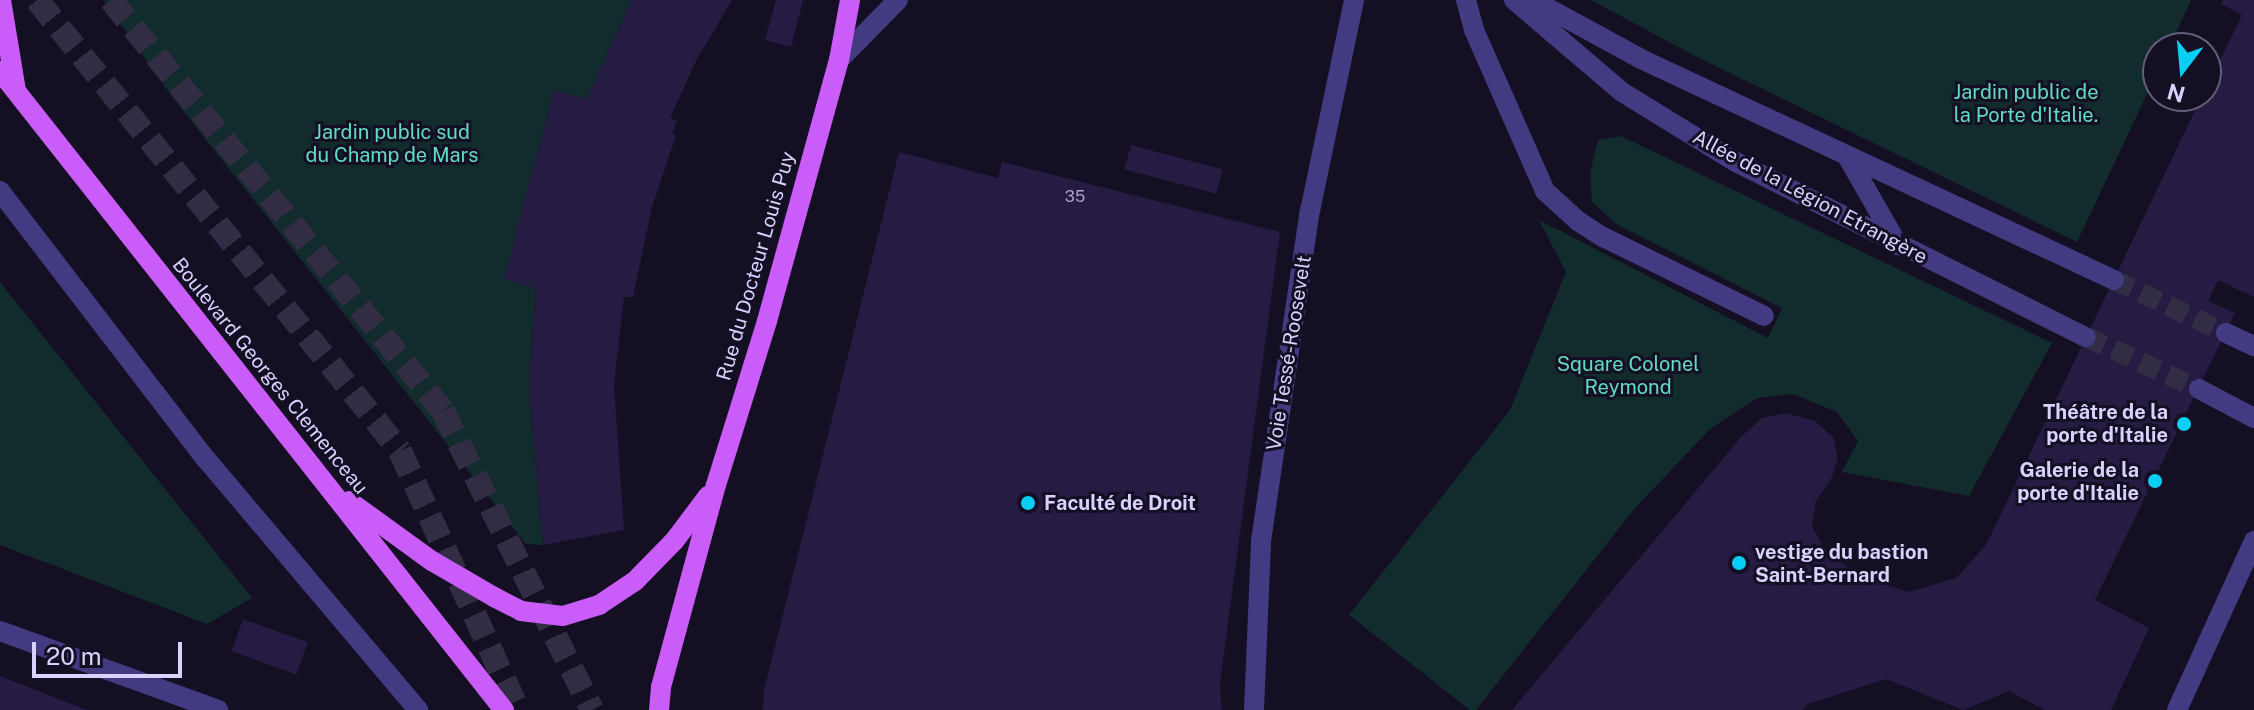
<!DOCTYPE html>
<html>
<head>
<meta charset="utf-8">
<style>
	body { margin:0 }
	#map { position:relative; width:2254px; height:710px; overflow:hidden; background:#140f23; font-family:"Public Sans",sans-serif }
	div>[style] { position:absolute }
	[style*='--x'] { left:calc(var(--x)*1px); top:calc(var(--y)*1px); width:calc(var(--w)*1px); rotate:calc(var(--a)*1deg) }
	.green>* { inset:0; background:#122c2d }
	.building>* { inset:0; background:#261b43; transform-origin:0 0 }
	.tertiary-tunnel>* { height:20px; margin-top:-10px; transform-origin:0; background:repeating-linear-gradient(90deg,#322c44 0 20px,transparent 0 30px) }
	.motorway-tunnel>* { height:24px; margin-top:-12px; transform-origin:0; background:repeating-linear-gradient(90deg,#322c44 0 24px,transparent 0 36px) }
	.service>* { height:20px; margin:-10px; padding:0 10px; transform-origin:10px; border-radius:10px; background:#423b81 }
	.minor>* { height:20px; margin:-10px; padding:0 10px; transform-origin:10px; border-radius:10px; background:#423b81 }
	.tertiary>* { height:20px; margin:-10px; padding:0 10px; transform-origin:10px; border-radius:10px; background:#423b81 }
	.primary>* { height:20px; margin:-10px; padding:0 10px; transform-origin:10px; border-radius:10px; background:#ca5cfa }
	.dots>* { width:22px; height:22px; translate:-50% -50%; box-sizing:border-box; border:4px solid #140f23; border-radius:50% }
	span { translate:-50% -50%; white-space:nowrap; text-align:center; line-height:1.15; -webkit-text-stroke:6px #140f23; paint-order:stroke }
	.number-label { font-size:16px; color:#ada4cf }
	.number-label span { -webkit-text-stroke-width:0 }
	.park-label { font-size:20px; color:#60dcc5 }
	.street-label { font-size:20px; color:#dad2fe }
	.poi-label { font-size:20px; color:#dad2fe; font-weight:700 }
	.right { translate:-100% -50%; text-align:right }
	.left { translate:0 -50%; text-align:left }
	.north { position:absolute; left:2142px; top:32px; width:80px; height:80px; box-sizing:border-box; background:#140f23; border:2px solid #635d7b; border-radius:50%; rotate:196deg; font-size:22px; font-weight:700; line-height:32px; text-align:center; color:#dad2fe }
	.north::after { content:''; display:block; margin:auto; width:28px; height:36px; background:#07cef5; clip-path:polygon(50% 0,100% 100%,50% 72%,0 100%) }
	.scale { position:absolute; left:32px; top:642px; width:150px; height:36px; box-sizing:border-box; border:4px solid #dad2fe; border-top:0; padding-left:10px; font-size:24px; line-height:28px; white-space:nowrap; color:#dad2fe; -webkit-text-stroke:6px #140f23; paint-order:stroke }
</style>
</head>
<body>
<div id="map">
	<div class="green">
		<i style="clip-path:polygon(103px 0,632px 0,587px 99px,554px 90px,505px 279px,536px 288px,529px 386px,543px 545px,526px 544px,173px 98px)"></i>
		<i style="clip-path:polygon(1591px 0,2191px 0,2169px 48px,2158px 48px,2158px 71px,2077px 242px,1697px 57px)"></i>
		<i style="clip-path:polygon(1621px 136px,2052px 343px,1969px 496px,1842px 472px,1858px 441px,1837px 412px,1793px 394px,1757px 398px,1710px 429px,1635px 508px,1476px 710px,1470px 710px,1349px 615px,1510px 410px,1566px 272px,1539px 220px,1768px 338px,1782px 308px,1616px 224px,1592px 202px,1590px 173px,1598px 140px)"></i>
		<i style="clip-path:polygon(0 282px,252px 598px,207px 624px,0 545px)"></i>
	</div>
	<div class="building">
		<i style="clip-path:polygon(632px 0,732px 0,696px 61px,670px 118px,677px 121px,672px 133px,676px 135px,652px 207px,633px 297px,624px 297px,614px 385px,624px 530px,543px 545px,529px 386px,536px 288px,504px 279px,554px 90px,587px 99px)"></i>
		<i style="clip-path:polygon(776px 0,803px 0,791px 47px,765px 40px)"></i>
		<i style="clip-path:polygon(2223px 0,2254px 0,2254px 297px,2218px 280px,2208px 301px,2235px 313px,2095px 600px,2149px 628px,2111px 710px,2045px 710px,2009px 691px,1963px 710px,1886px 679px,1808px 704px,1803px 710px,1512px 710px,1742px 436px,1762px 418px,1786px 413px,1815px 421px,1833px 437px,1838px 458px,1832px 477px,1816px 501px,1812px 526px,1824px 549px,1860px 577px,1909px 592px,1956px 578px,1986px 545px,2202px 96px,2206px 96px,2206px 89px,2242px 15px,2221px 4px)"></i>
		<i style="left:1131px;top:145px;width:95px;height:25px;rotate:15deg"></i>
		<i style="clip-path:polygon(899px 152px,998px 178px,1002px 162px,1280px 232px,1220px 683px,1222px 710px,763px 710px,764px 690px)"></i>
		<i style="left:243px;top:619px;width:69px;height:34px;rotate:20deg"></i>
		<i style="clip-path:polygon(0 676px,87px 710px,0 710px)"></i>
	</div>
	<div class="tertiary-tunnel">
		<i style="--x:2114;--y:280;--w:124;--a:25.3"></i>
		<i style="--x:2086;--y:337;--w:124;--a:24.7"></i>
	</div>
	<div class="motorway-tunnel">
		<i style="--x:37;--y:0;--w:579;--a:51.17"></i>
		<i style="--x:400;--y:451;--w:285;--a:65.5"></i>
		<i style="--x:111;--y:0;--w:528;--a:51.07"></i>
		<i style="--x:443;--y:411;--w:334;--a:63.5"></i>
	</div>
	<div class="service">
		<i style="--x:1466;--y:0;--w:31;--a:75"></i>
		<i style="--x:1474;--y:30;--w:176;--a:66.2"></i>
		<i style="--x:1545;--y:191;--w:45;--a:42.3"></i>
		<i style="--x:1578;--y:221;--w:30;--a:33"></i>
		<i style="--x:1603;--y:237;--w:179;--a:26.1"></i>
		<i style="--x:1847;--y:156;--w:103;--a:60.2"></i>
		<i style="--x:0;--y:191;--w:338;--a:52.5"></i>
		<i style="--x:206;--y:459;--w:329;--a:49.8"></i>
	</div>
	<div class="minor">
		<i style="--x:0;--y:631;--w:232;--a:19.9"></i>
	</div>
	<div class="tertiary">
		<i style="--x:1514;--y:0;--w:142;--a:40.4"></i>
		<i style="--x:1622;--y:92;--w:134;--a:31.6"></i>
		<i style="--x:1736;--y:162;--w:391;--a:26.6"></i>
		<i style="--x:1533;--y:0;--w:123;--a:28.6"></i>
		<i style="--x:1641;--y:59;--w:522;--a:25.04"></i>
		<i style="--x:839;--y:60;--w:84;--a:-45.5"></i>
		<i style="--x:2226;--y:333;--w:31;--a:25"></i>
		<i style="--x:2199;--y:389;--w:62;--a:27.8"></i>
		<i style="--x:1254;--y:710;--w:169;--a:-87.6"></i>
		<i style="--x:1261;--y:541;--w:334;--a:-81.6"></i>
		<i style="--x:1310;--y:211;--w:216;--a:-78.2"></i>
		<i style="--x:2177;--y:710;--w:186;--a:-65.5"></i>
	</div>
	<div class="primary">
		<i style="--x:1;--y:0;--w:92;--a:80.6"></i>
		<i style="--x:0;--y:71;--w:814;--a:51.74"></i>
		<i style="--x:349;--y:501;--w:102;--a:35.9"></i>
		<i style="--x:432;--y:561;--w:72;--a:30.1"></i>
		<i style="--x:494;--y:597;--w:30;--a:27"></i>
		<i style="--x:521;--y:611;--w:42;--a:6.8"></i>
		<i style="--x:563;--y:616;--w:38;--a:-17"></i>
		<i style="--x:599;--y:605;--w:43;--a:-33.7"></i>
		<i style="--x:635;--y:581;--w:57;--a:-45.7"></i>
		<i style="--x:675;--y:540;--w:55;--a:-53.1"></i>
		<i style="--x:659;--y:710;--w:23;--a:-85"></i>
		<i style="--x:661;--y:687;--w:209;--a:-74.8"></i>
		<i style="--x:716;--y:485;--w:172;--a:-72.7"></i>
		<i style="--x:767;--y:321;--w:271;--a:-74.6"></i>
		<i style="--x:839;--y:60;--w:61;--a:-79.6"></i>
	</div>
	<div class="dots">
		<i style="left:2184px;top:424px;background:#07cef5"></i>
		<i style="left:2155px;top:481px;background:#07cef5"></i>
		<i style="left:1028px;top:503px;background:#07cef5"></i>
		<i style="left:1739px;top:563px;background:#07cef5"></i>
	</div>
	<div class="number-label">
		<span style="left:1075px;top:197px">35</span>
	</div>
	<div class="park-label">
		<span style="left:2026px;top:104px">Jardin public de<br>la Porte d'Italie.</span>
		<span style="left:392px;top:144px">Jardin public sud<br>du Champ de Mars</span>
		<span style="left:1628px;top:376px">Square Colonel<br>Reymond</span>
	</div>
	<div class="street-label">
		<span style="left:1810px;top:197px;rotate:28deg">Allée de la Légion Etrangère</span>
		<span style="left:756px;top:266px;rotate:-74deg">Rue du Docteur Louis Puy</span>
		<span style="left:1289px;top:353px;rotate:-81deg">Voie Tessé-Roosevelt</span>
		<span style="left:270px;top:376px;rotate:51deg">Boulevard Georges Clemenceau</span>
	</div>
	<div class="poi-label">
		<span class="right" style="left:2168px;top:424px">Théâtre de la<br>porte d'Italie</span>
		<span class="right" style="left:2139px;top:482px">Galerie de la<br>porte d'Italie</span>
		<span class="left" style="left:1044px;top:503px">Faculté de Droit</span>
		<span class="left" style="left:1755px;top:564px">vestige du bastion<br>Saint-Bernard</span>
	</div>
	<div class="north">N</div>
	<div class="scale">20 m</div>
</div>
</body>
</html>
